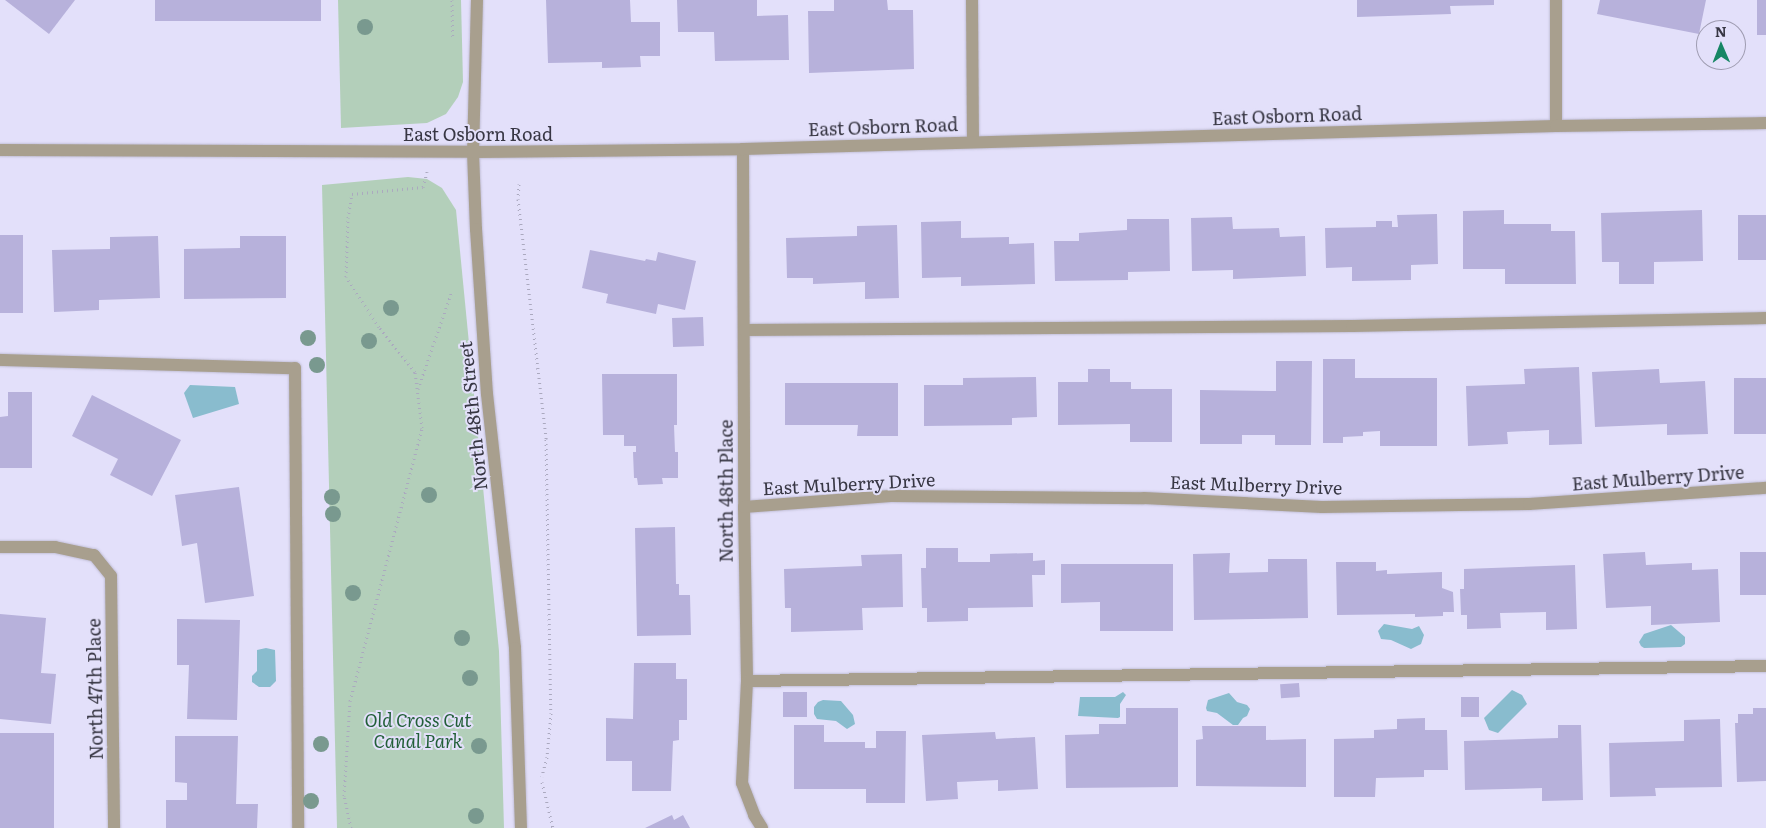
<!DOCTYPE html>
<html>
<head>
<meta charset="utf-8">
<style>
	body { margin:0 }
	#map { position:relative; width:1766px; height:828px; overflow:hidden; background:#e3e0fa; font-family:Literata,serif }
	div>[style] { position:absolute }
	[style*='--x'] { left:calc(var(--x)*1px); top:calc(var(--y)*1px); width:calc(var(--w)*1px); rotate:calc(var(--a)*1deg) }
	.green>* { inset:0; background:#b3cfba }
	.water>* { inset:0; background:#89bcce }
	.building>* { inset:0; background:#b7b1db; transform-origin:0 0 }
	.path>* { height:3px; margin-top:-1.5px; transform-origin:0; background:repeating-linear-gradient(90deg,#aba9bf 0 1px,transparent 0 5px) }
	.roads { filter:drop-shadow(0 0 1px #c1bed6) drop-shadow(0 0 1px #c1bed6) }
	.minor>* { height:12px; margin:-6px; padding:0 6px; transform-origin:6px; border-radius:6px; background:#a89f8e }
	.trees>* { width:16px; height:16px; margin:-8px; border-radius:50%; background:#79998f }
	span { translate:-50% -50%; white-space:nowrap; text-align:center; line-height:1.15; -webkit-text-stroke:4px #e3e0fa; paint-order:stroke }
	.street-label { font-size:18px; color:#383744 }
	.park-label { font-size:18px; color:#225f38; font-style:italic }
	.north { position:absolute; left:1696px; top:20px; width:50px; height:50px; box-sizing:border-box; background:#e3e0fa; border:1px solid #9f9cb1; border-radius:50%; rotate:359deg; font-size:14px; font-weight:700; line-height:20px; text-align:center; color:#383744 }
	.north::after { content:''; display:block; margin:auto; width:18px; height:22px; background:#178664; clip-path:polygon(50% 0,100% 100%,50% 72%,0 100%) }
</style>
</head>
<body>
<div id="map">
	<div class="green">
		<i style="clip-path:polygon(338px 0,461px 0,463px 82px,458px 97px,446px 114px,427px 123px,341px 128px)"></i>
		<i style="clip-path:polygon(408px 177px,427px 179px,442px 188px,456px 210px,499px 651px,504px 828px,337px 828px,322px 185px)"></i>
	</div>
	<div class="water">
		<i style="clip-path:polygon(190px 385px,235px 387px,239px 404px,193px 418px,184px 393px)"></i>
		<i style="clip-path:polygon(1384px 624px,1412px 629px,1419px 626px,1424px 635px,1421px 644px,1411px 649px,1391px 640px,1381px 639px,1378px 631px)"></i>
		<i style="clip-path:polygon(1671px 625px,1685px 637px,1685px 644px,1681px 647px,1644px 648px,1641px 646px,1639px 642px,1644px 634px)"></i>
		<i style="clip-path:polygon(266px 648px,275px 650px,276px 681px,270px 687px,259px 687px,252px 682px,252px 676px,257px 671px,257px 650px)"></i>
		<i style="clip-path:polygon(1512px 690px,1522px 695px,1527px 704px,1498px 733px,1489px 730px,1484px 718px)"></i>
		<i style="clip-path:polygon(1123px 692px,1126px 695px,1120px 704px,1120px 717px,1118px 718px,1078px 716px,1080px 697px,1115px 697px)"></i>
		<i style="clip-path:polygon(1229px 693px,1237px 702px,1247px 705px,1250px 709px,1247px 716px,1243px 718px,1238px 725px,1233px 725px,1217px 713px,1207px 711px,1206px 708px,1208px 700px)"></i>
		<i style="clip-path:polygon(823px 700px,841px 701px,853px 715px,855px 724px,847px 729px,836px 721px,817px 719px,814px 714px,814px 707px,818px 702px)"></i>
	</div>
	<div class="building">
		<i style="clip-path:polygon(5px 0,75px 0,49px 34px)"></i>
		<i style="left:155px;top:0;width:166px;height:21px"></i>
		<i style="clip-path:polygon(546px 0,630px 0,631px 22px,660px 22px,660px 56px,640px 56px,641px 67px,602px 68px,602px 62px,548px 63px)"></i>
		<i style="clip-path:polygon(677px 0,757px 0,757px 16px,788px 15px,789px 60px,715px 61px,714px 32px,678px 32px)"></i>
		<i style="clip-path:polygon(834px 0,887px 0,888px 10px,913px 10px,914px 69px,809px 73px,808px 11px,834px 11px)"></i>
		<i style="clip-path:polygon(1357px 0,1494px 0,1494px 5px,1450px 6px,1451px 14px,1357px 17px)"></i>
		<i style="clip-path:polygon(1600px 0,1706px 0,1699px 34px,1597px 14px)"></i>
		<i style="left:1757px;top:0;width:9px;height:35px"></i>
		<i style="clip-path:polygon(1504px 210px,1504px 224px,1551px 224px,1551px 231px,1575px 231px,1576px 284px,1505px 284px,1505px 269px,1463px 269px,1463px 211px)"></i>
		<i style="clip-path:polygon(1702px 210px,1703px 261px,1654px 262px,1654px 284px,1619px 284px,1619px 262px,1602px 262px,1601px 213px)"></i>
		<i style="clip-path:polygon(1437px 214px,1438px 264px,1411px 265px,1411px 280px,1352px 281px,1352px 267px,1326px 268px,1325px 228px,1376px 227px,1376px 221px,1392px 221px,1392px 227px,1398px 227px,1397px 215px)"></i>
		<i style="left:1766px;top:215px;width:45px;height:28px;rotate:90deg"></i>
		<i style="clip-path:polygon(1232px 217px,1233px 229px,1279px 228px,1280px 237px,1305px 236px,1306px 276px,1233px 279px,1233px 270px,1192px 271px,1191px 218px)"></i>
		<i style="clip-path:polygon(1127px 219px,1169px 219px,1170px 271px,1128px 272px,1128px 280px,1055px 281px,1054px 241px,1079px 241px,1079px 233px,1127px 230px)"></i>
		<i style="clip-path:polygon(961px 221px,961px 238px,1009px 237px,1009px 244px,1034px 243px,1035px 284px,961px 286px,961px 277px,922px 278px,921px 222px)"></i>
		<i style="clip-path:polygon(897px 225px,899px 298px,865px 299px,865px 282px,813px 284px,813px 278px,787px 278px,786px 238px,857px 236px,857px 226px)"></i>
		<i style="left:0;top:235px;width:23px;height:78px"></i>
		<i style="clip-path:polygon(158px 236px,160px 298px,99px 300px,99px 310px,54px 312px,52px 250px,110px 249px,110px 237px)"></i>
		<i style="clip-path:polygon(240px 236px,286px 236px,286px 298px,184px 299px,184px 249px,240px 248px)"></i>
		<i style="clip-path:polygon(590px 250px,645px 261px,646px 259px,656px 261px,658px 252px,696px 261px,685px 310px,658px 304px,656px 314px,606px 303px,608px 294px,582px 288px)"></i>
		<i style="left:703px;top:317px;width:29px;height:31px;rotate:88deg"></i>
		<i style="clip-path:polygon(1323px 359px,1355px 359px,1355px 378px,1437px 378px,1437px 446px,1380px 446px,1380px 431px,1363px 432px,1363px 436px,1343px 437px,1343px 443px,1323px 443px)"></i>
		<i style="clip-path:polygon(1276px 361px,1312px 361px,1311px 445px,1275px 445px,1275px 435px,1242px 435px,1242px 444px,1200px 444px,1200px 390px,1276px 391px)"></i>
		<i style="clip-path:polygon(1579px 367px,1582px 444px,1549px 445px,1549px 430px,1507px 432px,1508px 444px,1468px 446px,1466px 386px,1525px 384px,1524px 369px)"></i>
		<i style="clip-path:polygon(1088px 369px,1110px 369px,1110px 382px,1131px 382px,1131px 389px,1172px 389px,1172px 442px,1130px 442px,1130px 424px,1058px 425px,1058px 382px,1088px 382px)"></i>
		<i style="clip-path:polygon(1659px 369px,1660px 383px,1705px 381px,1708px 434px,1667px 435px,1667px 424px,1595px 427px,1592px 372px)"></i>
		<i style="clip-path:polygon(602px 374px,677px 374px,677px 425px,674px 425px,675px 452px,678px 452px,678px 478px,662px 478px,663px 484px,638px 485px,637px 478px,634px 478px,633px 452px,636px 452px,636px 446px,624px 446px,624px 435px,603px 435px)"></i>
		<i style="clip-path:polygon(1036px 377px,1037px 417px,1012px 418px,1012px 425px,924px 426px,924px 385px,963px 385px,963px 378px)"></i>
		<i style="left:1766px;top:378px;width:56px;height:32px;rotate:90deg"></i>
		<i style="clip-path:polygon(785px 383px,898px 383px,898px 436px,857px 436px,858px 425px,785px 425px)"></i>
		<i style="clip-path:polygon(8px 392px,32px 392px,32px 468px,0 468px,0 417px,8px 416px)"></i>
		<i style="clip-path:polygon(92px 395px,181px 440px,152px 496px,110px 475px,118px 459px,72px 436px)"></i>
		<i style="clip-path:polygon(239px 487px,254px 596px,205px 603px,197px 543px,182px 546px,175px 495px)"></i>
		<i style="clip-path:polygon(675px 527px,676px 584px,679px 584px,679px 595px,690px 595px,691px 635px,637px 636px,635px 528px)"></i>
		<i style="clip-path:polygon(926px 548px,958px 548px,958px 562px,990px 562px,990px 554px,1033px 553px,1033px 561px,1045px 560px,1045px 575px,1032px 575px,1033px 607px,968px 608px,968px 621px,927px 622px,927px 608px,922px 608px,921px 568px,926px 568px)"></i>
		<i style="clip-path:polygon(1645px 552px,1646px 565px,1692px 563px,1692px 570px,1718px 569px,1720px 622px,1651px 625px,1651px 606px,1606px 608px,1603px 554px)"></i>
		<i style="left:1766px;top:552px;width:43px;height:26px;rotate:90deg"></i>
		<i style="clip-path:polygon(1230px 553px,1229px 573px,1268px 572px,1268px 559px,1307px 559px,1308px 618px,1194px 620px,1193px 554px)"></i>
		<i style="clip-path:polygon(902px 554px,903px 607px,862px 608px,863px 630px,791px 632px,791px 608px,785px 608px,784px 569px,862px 566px,861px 555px)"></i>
		<i style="clip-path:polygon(1336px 562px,1376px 562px,1376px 571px,1387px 570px,1387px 574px,1442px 572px,1442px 588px,1453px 592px,1454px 612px,1443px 612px,1443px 616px,1415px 617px,1415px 614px,1337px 615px)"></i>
		<i style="clip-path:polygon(1061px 564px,1173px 564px,1173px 631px,1100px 631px,1100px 602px,1061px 603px)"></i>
		<i style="clip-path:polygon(1575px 565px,1577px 629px,1546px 630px,1546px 612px,1500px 613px,1501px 628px,1467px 629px,1467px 615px,1461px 615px,1460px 589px,1464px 589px,1464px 569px)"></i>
		<i style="clip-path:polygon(0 614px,46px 618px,41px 673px,56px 674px,51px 724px,0 719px)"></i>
		<i style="clip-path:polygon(177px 619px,240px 620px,237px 720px,187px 719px,189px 665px,177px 665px)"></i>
		<i style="clip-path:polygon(634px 663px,676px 663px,676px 679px,687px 679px,687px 720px,679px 720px,679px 740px,673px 741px,671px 791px,632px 791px,632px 761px,606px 761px,606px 718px,633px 719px)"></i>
		<i style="left:1299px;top:683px;width:14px;height:19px;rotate:86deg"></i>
		<i style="left:783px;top:692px;width:24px;height:25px"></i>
		<i style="left:1461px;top:697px;width:18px;height:20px"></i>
		<i style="clip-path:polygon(1126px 708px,1178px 708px,1178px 787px,1066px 788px,1065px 735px,1099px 734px,1099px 724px,1126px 724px)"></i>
		<i style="clip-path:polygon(1753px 708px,1766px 708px,1766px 781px,1737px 782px,1735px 723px,1738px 723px,1738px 714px,1753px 714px)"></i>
		<i style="clip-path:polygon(1425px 718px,1425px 730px,1447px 730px,1448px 770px,1424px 770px,1424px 777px,1376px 778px,1375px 797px,1334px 797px,1334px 739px,1374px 738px,1374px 730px,1397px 729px,1397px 719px)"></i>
		<i style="clip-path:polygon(1720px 719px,1722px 787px,1655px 788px,1656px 796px,1610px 797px,1609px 743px,1684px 741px,1684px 720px)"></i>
		<i style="clip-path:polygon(794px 725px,824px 725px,824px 742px,865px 742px,865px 748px,876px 748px,876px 731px,906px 731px,905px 803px,866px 803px,866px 789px,794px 789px)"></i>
		<i style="clip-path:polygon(1558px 725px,1581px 725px,1583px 800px,1542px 801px,1542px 788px,1465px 790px,1464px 741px,1558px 738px)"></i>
		<i style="clip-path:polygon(1202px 726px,1266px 726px,1266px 740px,1306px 739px,1306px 787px,1196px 786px,1196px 740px,1203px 739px)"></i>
		<i style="clip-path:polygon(995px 732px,996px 739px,1035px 737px,1038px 789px,998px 791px,998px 780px,957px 782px,958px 799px,926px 801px,922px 735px)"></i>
		<i style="left:0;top:733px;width:54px;height:95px"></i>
		<i style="clip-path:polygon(175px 736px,238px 736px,236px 804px,258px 804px,257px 828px,166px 828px,166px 800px,187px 800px,187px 783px,175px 782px)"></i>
		<i style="clip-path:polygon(672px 815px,674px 820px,683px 815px,690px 828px,645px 828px)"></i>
	</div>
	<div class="path">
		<i style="--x:452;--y:0;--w:39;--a:89"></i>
		<i style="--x:519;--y:184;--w:15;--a:94"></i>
		<i style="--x:518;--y:199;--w:242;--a:83.3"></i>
		<i style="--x:546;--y:439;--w:274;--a:89"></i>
		<i style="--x:551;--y:713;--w:44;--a:95.2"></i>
		<i style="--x:547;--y:757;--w:20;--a:105"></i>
		<i style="--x:418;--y:389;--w:104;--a:-70.9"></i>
		<i style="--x:542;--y:782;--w:47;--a:76.6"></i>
		<i style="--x:351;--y:828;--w:33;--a:-102"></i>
		<i style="--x:344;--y:796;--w:95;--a:-86.4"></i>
		<i style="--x:350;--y:701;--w:282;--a:-75.2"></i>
		<i style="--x:422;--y:428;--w:56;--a:-97.1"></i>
		<i style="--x:415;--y:372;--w:58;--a:-128.7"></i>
		<i style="--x:379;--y:327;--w:60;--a:-123.4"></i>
		<i style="--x:346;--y:277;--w:59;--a:-88.1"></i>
		<i style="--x:348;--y:218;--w:24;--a:-81"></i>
		<i style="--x:352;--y:194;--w:71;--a:-5.6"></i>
		<i style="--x:423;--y:187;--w:16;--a:-75"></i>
	</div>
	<div class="roads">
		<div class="minor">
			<i style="--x:477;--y:0;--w:152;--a:91.5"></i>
			<i style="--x:473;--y:152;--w:77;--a:87.8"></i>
			<i style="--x:476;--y:229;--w:165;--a:86.2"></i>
			<i style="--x:487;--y:394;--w:256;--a:83.7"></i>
			<i style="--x:515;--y:648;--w:180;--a:88.1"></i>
			<i style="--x:972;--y:0;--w:142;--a:89.6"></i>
			<i style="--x:1556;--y:0;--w:126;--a:90"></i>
			<i style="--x:743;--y:149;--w:358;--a:89.8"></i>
			<i style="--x:744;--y:507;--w:174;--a:89"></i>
			<i style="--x:747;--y:681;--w:102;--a:92.8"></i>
			<i style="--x:742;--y:783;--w:34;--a:69"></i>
			<i style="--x:754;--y:815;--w:15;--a:58"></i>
			<i style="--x:0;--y:150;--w:473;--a:0.2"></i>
			<i style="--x:473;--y:152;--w:270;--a:-0.6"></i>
			<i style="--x:743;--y:149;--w:813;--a:-1.62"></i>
			<i style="--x:1556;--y:126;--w:210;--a:-0.8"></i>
			<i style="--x:744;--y:330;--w:608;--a:-0.38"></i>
			<i style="--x:1352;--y:326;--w:414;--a:-1.1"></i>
			<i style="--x:0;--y:360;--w:295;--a:1.6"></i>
			<i style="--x:295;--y:368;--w:460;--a:89.6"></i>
			<i style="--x:744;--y:507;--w:147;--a:-4.3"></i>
			<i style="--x:891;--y:496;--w:253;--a:0.5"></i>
			<i style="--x:1144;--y:498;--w:178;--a:2.9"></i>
			<i style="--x:1322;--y:507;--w:207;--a:-0.8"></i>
			<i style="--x:1529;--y:504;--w:238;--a:-3.9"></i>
			<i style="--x:0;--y:547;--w:55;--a:0"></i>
			<i style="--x:55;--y:547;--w:40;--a:12"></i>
			<i style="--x:94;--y:555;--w:27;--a:51"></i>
			<i style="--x:111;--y:576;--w:252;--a:89.3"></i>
			<i style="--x:747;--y:681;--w:1019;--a:-0.84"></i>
		</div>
	</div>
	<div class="trees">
		<i style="left:365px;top:27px"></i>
		<i style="left:391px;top:308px"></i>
		<i style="left:308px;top:338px"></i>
		<i style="left:369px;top:341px"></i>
		<i style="left:317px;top:365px"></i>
		<i style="left:429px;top:495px"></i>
		<i style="left:332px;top:497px"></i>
		<i style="left:333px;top:514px"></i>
		<i style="left:353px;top:593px"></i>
		<i style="left:462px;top:638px"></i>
		<i style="left:470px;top:678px"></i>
		<i style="left:321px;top:744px"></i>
		<i style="left:479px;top:746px"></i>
		<i style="left:311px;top:801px"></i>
		<i style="left:476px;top:816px"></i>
	</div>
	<div class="street-label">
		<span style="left:1287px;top:116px;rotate:-2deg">East Osborn Road</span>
		<span style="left:883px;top:127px;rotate:-2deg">East Osborn Road</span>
		<span style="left:478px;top:134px">East Osborn Road</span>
		<span style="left:473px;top:416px;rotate:-96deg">North 48th Street</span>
		<span style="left:1658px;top:478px;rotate:-4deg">East Mulberry Drive</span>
		<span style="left:849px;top:484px;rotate:-3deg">East Mulberry Drive</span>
		<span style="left:1256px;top:485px;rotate:2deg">East Mulberry Drive</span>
		<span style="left:726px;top:491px;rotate:-90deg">North 48th Place</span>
		<span style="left:95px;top:689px;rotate:-91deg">North 47th Place</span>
	</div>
	<div class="park-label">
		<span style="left:418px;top:731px">Old Cross Cut<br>Canal Park</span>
	</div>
	<div class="north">N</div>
</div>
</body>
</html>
